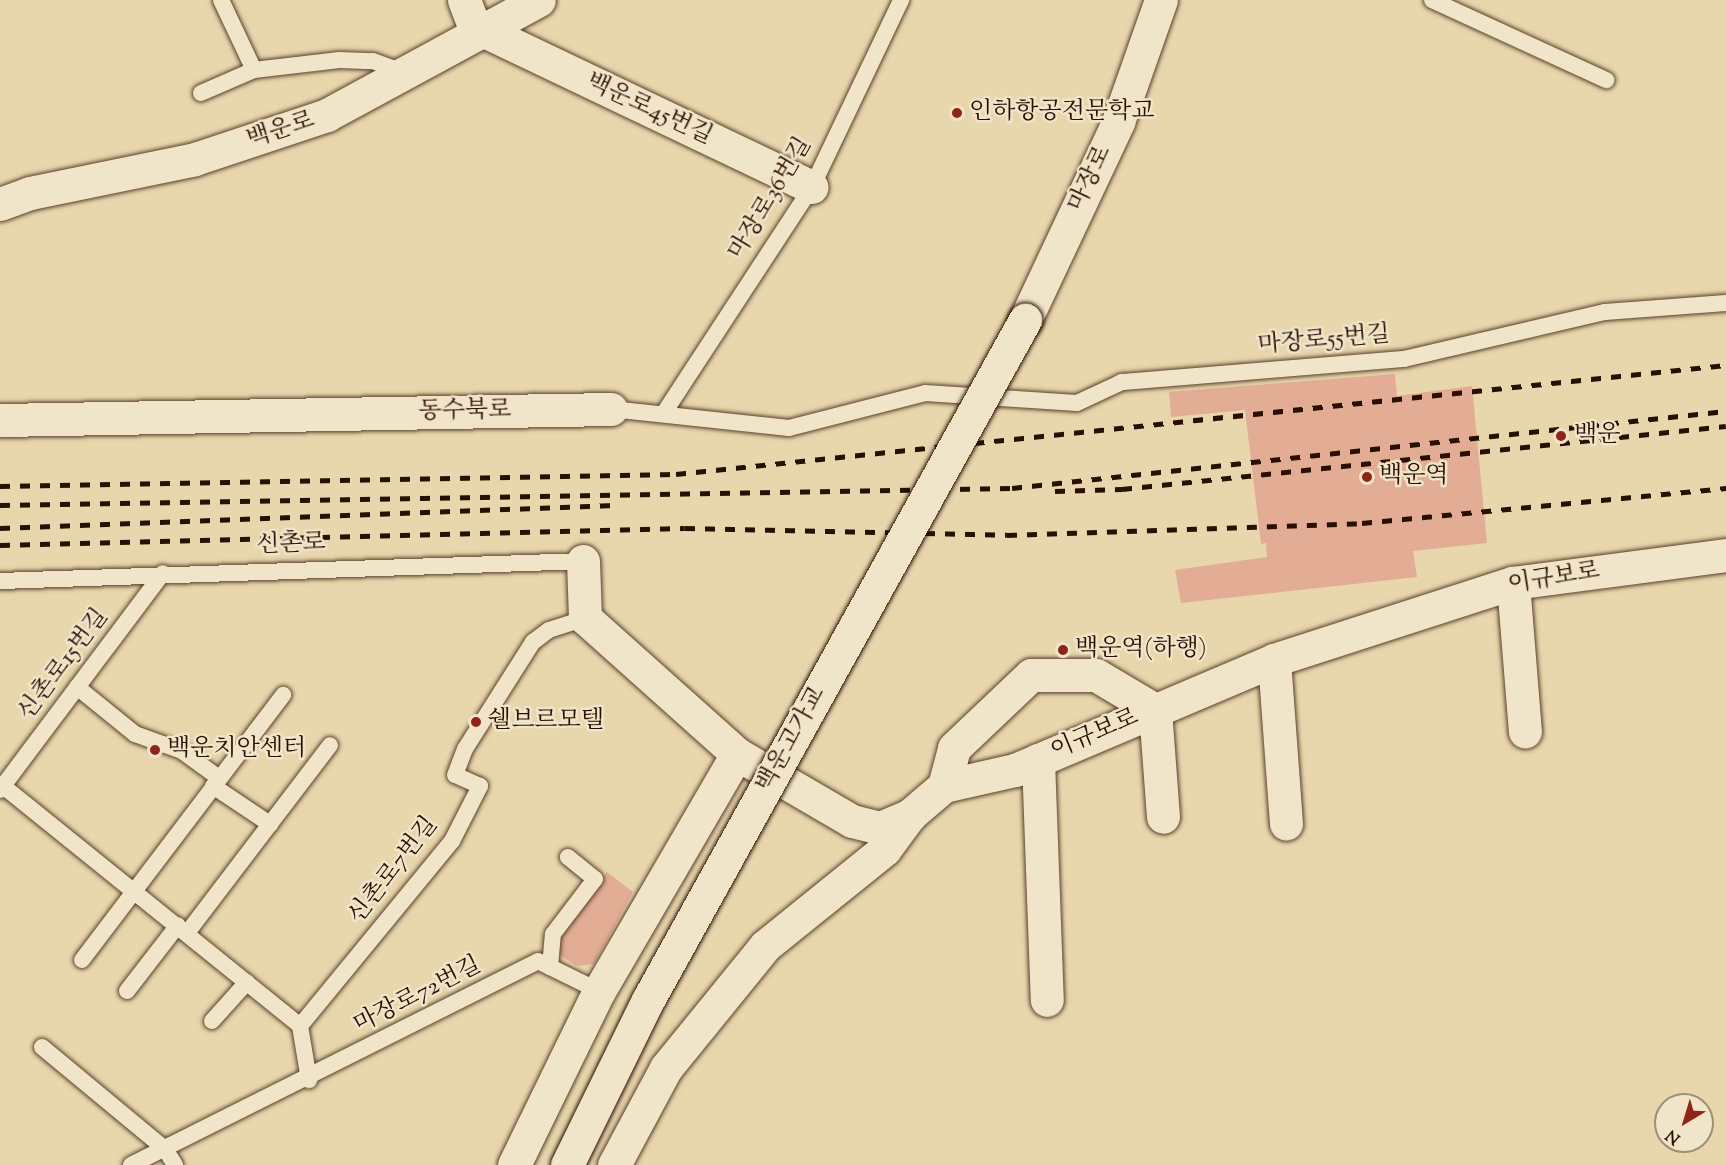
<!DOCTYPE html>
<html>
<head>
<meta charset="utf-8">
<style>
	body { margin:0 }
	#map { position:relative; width:1726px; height:1165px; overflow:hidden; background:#e8d6ac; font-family:"Sorts Mill Goudy","Noto Serif KR",serif }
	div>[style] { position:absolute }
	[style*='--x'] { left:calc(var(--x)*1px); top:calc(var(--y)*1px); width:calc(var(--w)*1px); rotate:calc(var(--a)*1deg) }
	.building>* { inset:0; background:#e3ac94 }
	.roads { filter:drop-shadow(0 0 2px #5a402b) drop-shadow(0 0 2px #5a402b) }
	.lane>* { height:16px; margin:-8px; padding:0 8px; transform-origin:8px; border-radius:8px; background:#f0e4c9 }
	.street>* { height:33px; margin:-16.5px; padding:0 16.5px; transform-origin:16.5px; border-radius:16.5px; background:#f0e4c9 }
	.secondary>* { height:33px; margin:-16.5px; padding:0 16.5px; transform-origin:16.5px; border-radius:16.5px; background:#f0e4c9 }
	.rail>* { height:4.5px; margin-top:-2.25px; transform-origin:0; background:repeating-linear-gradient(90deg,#2a0e00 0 10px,transparent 0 20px) }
	.bridges { filter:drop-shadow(0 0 2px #2a0e00) drop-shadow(0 0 2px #2a0e00) }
	.secondary-bridge>* { height:33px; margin:-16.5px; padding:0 16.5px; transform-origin:16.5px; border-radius:16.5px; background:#f0e4c9 }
	.dots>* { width:16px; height:16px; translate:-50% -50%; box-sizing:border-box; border:3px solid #f0e4c9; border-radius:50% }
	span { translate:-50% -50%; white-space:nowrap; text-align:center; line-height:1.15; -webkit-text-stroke:5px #f0e4c9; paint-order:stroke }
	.street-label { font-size:24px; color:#2a0e00 }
	.poi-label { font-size:24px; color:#2a0e00 }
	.left { translate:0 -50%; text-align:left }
	.north { position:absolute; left:1654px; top:1093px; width:60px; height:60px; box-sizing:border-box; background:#f0e4c9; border:2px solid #a18e79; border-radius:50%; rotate:218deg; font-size:16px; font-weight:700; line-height:24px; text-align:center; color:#2a0e00 }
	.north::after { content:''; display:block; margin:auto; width:21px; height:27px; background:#8f2418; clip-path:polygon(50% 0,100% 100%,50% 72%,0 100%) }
</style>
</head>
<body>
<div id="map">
	<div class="building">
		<i style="clip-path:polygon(1395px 374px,1397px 396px,1472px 386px,1487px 543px,1413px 551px,1417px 577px,1181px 603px,1175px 570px,1267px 557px,1266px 543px,1261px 544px,1245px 410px,1171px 417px,1169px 392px)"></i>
		<i style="clip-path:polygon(607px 872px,633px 892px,594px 964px,577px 966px,556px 953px,559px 939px)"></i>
	</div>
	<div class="roads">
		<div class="lane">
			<i style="--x:221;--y:0;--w:77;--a:64.8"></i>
			<i style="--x:1432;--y:0;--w:192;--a:24.7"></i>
			<i style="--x:201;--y:93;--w:58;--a:-23.5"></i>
			<i style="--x:254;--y:70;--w:86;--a:-6.7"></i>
			<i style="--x:339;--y:60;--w:34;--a:2"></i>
			<i style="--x:373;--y:61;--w:32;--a:20"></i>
			<i style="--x:611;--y:409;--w:179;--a:6.1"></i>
			<i style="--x:789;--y:428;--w:140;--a:-14.4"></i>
			<i style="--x:925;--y:393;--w:152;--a:3.8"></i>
			<i style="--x:1077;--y:403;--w:50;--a:-25"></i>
			<i style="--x:1122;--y:382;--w:283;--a:-4.7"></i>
			<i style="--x:1404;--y:359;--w:206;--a:-13.2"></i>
			<i style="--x:1605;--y:312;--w:121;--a:-4.3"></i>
			<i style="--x:664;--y:413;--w:270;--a:-56.8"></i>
			<i style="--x:812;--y:187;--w:207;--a:-64.5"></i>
			<i style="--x:0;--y:581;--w:583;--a:-1.96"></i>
			<i style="--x:77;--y:687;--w:75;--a:39"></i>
			<i style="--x:135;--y:734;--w:50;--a:19.9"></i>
			<i style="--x:182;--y:751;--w:46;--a:36.1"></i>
			<i style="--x:3;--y:786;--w:382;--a:38.9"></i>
			<i style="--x:300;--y:1026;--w:55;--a:80.5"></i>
			<i style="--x:213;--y:786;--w:69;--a:33.7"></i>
			<i style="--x:0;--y:790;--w:271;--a:-53.1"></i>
			<i style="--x:187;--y:933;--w:236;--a:-52.7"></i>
			<i style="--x:82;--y:960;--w:333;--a:-52.8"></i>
			<i style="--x:550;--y:967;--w:33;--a:-85"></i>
			<i style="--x:553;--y:934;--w:69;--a:-52.6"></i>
			<i style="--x:595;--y:879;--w:35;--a:-141"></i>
			<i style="--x:127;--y:991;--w:83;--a:-52.3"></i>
			<i style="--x:212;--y:1021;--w:52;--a:-48.1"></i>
			<i style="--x:300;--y:1026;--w:239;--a:-50.6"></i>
			<i style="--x:452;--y:841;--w:62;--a:-63"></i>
			<i style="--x:480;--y:786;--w:27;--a:-156"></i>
			<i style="--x:455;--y:775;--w:28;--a:-69"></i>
			<i style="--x:465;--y:749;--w:127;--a:-57.6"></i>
			<i style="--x:533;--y:642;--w:20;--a:-37"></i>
			<i style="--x:549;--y:630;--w:38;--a:-18"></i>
			<i style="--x:42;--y:1047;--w:160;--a:39.7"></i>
			<i style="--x:165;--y:1149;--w:19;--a:58"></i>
			<i style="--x:131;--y:1165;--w:455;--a:-26.6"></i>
			<i style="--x:538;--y:961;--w:68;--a:26.2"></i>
		</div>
		<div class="street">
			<i style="--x:464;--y:0;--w:28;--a:69"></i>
			<i style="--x:474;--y:26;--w:374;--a:25.5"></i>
			<i style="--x:0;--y:204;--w:32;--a:-20"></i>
			<i style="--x:30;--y:193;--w:168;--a:-11.6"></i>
			<i style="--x:195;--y:159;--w:139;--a:-18.4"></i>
			<i style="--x:327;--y:115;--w:241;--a:-28.5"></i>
			<i style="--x:0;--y:420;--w:611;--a:-1.03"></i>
			<i style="--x:583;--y:561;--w:57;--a:88"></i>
			<i style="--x:585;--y:618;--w:204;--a:41.8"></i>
			<i style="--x:737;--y:754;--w:133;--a:30.2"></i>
			<i style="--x:852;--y:821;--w:29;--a:14"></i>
			<i style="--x:880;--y:828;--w:33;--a:-23"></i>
			<i style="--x:910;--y:815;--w:45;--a:-40.5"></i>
			<i style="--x:944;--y:786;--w:73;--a:-12.7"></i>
			<i style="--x:1015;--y:770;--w:281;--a:-23"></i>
			<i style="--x:1274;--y:660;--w:251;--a:-17.9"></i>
			<i style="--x:1513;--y:583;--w:215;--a:-7.5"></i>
			<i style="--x:1513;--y:583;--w:149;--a:85.4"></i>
			<i style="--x:1274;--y:660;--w:164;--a:85.8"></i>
			<i style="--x:1155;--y:710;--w:107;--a:85.7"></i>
			<i style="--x:1038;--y:760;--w:240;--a:87.9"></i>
			<i style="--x:944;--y:786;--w:39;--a:-75"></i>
			<i style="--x:954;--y:748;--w:106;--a:-43.5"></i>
			<i style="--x:1031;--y:675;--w:65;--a:0"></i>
			<i style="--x:1096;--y:675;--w:69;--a:30.7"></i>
		</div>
		<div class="secondary">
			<i style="--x:1025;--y:320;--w:219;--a:-64.8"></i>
			<i style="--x:1118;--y:122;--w:129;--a:-70.6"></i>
			<i style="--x:514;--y:1165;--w:194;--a:-64"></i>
			<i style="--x:599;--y:991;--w:274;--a:-59.8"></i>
			<i style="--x:614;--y:1165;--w:110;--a:-61.8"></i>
			<i style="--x:666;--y:1068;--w:157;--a:-50.9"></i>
			<i style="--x:765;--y:946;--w:154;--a:-38.9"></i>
			<i style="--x:885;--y:849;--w:42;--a:-53.7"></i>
		</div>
	</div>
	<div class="rail">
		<i style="--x:0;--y:486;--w:676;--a:-1.02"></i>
		<i style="--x:676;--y:474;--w:1056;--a:-5.93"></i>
		<i style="--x:1055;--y:491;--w:67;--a:-1.7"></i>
		<i style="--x:1122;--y:489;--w:607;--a:-5.95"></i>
		<i style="--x:0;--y:505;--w:1012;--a:-0.96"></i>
		<i style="--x:1012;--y:488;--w:718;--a:-6.16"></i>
		<i style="--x:0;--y:528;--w:615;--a:-2.14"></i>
		<i style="--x:0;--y:545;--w:685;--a:-1.42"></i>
		<i style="--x:685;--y:528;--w:322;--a:1.2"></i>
		<i style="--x:1007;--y:535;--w:355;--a:-1.9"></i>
		<i style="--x:1362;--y:523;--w:366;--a:-5.5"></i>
	</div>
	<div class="bridges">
		<div class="secondary-bridge">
			<i style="--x:567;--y:1165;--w:184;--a:-63.9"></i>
			<i style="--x:648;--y:1000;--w:778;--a:-61"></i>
		</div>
	</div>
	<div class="dots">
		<i style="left:957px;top:113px;background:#8f2418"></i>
		<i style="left:1561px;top:436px;background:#8f2418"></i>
		<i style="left:1367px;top:477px;background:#8f2418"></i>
		<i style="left:1063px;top:650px;background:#8f2418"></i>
		<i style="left:476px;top:722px;background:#8f2418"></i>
		<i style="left:155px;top:750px;background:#8f2418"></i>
	</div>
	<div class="street-label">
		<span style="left:649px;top:110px;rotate:25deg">백운로45번길</span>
		<span style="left:281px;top:131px;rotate:-18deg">백운로</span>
		<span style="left:1091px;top:179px;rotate:-65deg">마장로</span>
		<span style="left:771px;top:199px;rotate:-59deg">마장로36번길</span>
		<span style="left:1324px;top:341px;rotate:-5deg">마장로55번길</span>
		<span style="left:465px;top:412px;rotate:-1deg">동수북로</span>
		<span style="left:291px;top:545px;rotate:-2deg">신촌로</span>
		<span style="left:1554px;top:579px;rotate:-9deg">이규보로</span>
		<span style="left:64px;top:665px;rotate:-53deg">신촌로15번길</span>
		<span style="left:1095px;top:735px;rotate:-23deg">이규보로</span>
		<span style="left:792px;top:740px;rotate:-61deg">백운고가교</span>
		<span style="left:394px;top:871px;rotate:-52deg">신촌로7번길</span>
		<span style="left:418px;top:996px;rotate:-27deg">마장로72번길</span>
	</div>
	<div class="poi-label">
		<span class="left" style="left:969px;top:113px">인하항공전문학교</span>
		<span class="left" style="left:1574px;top:436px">백운</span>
		<span class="left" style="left:1379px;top:477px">백운역</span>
		<span class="left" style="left:1075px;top:650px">백운역(하행)</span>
		<span class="left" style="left:488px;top:722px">쉘브르모텔</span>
		<span class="left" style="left:167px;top:750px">백운치안센터</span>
	</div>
	<div class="north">N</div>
</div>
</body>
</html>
